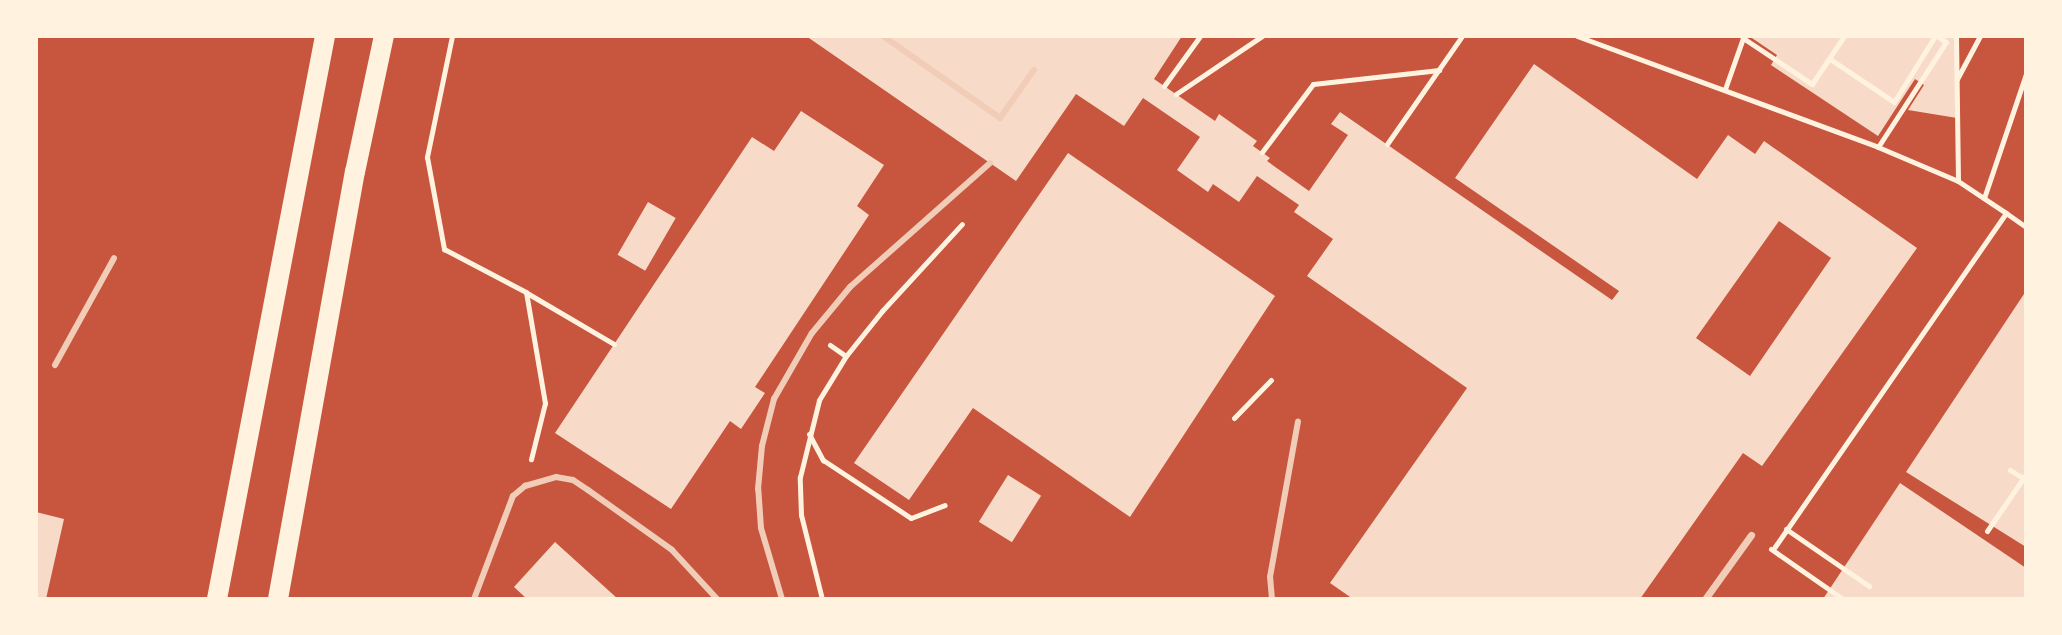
<!DOCTYPE html>
<html>
<head>
<meta charset="utf-8">
<style>
	body { margin:0 }
	#map { position:relative; width:2062px; height:635px; overflow:hidden; background:#c8553d; font-family:Mulish,sans-serif }
	div>[style] { position:absolute }
	[style*='--x'] { left:calc(var(--x)*1px); top:calc(var(--y)*1px); width:calc(var(--w)*1px); rotate:calc(var(--a)*1deg) }
	.building>* { inset:0; background:#f7dbc8; transform-origin:0 0 }
	.path>* { height:5px; margin:-2.5px; padding:0 2.5px; transform-origin:2.5px; border-radius:2.5px; background:#fff3e0 }
	.service>* { height:6px; margin:-3px; padding:0 3px; transform-origin:3px; border-radius:3px; background:#f1ccb7 }
	.pedestrian>* { height:7px; margin:-3.5px; padding:0 3.5px; transform-origin:3.5px; border-radius:3.5px; background:#f1ccb7 }
	.primary>* { height:20px; margin:-10px; padding:0 10px; transform-origin:10px; border-radius:10px; background:#fff3e0 }
	span { translate:-50% -50%; white-space:nowrap; text-align:center; line-height:1.15; -webkit-text-stroke:7px #fff3e0; paint-order:stroke }
	.frame { position:absolute; inset:0; border:38px solid #fff3e0; pointer-events:none }
</style>
</head>
<body>
<div id="map">
	<div class="building">
		<i style="clip-path:polygon(evenodd,806px 36px,1182px 36px,1154px 79px,1215px 121px,1219px 114px,1257px 141px,1253px 146px,1270px 158px,1267px 161px,1309px 191px,1348px 135px,1331px 124px,1340px 112px,1612px 300px,1619px 291px,1455px 178px,1534px 64px,1697px 179px,1728px 135px,1755px 154px,1764px 141px,1917px 248px,1762px 466px,1743px 453px,1640px 599px,1353px 599px,1330px 583px,1467px 388px,1307px 276px,1333px 239px,1294px 212px,1299px 205px,1257px 176px,1239px 202px,1213px 184px,1208px 192px,1177px 170px,1200px 137px,1143px 98px,1124px 126px,1076px 94px,1016px 181px,806px 36px,1779px 221px,1831px 258px,1750px 376px,1696px 338px,1779px 221px)"></i>
		<i style="clip-path:polygon(1749px 36px,1952px 36px,1956px 39px,1957px 118px,1908px 110px,1924px 85px,1915px 79px,1878px 136px,1771px 65px,1777px 55px)"></i>
		<i style="clip-path:polygon(801px 111px,884px 165px,857px 206px,869px 215px,755px 387px,765px 393px,741px 429px,730px 421px,671px 509px,555px 433px,752px 137px,774px 151px)"></i>
		<i style="clip-path:polygon(1068px 153px,1275px 296px,1130px 517px,973px 408px,909px 500px,854px 463px)"></i>
		<i style="left:648px;top:202px;width:32px;height:61px;rotate:30deg"></i>
		<i style="clip-path:polygon(2026px 291px,2026px 547px,1906px 472px)"></i>
		<i style="left:1008px;top:475px;width:39px;height:55px;rotate:32deg"></i>
		<i style="clip-path:polygon(1900px 483px,2026px 568px,2026px 599px,1823px 599px)"></i>
		<i style="clip-path:polygon(36px 512px,64px 519px,46px 599px,36px 599px)"></i>
		<i style="clip-path:polygon(555px 542px,618px 599px,527px 599px,514px 587px)"></i>
	</div>
	<div class="path">
		<i style="--x:452;--y:36;--w:124;--a:101.7"></i>
		<i style="--x:427;--y:157;--w:94;--a:79.5"></i>
		<i style="--x:444;--y:249;--w:93;--a:27.7"></i>
		<i style="--x:526;--y:292;--w:113;--a:80.3"></i>
		<i style="--x:545;--y:403;--w:58;--a:104"></i>
		<i style="--x:1577;--y:36;--w:321;--a:20.2"></i>
		<i style="--x:1878;--y:147;--w:87;--a:23"></i>
		<i style="--x:1958;--y:181;--w:58;--a:33.7"></i>
		<i style="--x:2006;--y:213;--w:406;--a:124.7"></i>
		<i style="--x:1956;--y:36;--w:145;--a:89.2"></i>
		<i style="--x:1830;--y:59;--w:77;--a:33.9"></i>
		<i style="--x:1894;--y:102;--w:78;--a:-58.2"></i>
		<i style="--x:1957;--y:79;--w:49;--a:-61.9"></i>
		<i style="--x:1164;--y:86;--w:62;--a:-54.2"></i>
		<i style="--x:1725;--y:89;--w:54;--a:-70.6"></i>
		<i style="--x:1743;--y:38;--w:83;--a:33.7"></i>
		<i style="--x:1812;--y:84;--w:58;--a:-56.3"></i>
		<i style="--x:1176;--y:94;--w:104;--a:-34"></i>
		<i style="--x:1387;--y:144;--w:131;--a:-55.2"></i>
		<i style="--x:1878;--y:147;--w:125;--a:-57.1"></i>
		<i style="--x:1946;--y:42;--w:11;--a:-146"></i>
		<i style="--x:1262;--y:152;--w:85;--a:-53.1"></i>
		<i style="--x:1313;--y:84;--w:127;--a:-6.3"></i>
		<i style="--x:1984;--y:198;--w:131;--a:-71.3"></i>
		<i style="--x:2006;--y:213;--w:24;--a:35"></i>
		<i style="--x:527;--y:293;--w:101;--a:30.4"></i>
		<i style="--x:830;--y:345;--w:19;--a:35"></i>
		<i style="--x:1234;--y:418;--w:53;--a:-45.8"></i>
		<i style="--x:809;--y:434;--w:30;--a:62"></i>
		<i style="--x:823;--y:460;--w:105;--a:33.4"></i>
		<i style="--x:911;--y:518;--w:36;--a:-21"></i>
		<i style="--x:2010;--y:470;--w:19;--a:32"></i>
		<i style="--x:1786;--y:529;--w:101;--a:34.5"></i>
		<i style="--x:1987;--y:531;--w:69;--a:-55.6"></i>
		<i style="--x:1771;--y:549;--w:88;--a:34.8"></i>
		<i style="--x:822;--y:599;--w:87;--a:-104"></i>
		<i style="--x:801;--y:515;--w:38;--a:-92"></i>
		<i style="--x:800;--y:477;--w:79;--a:-76.1"></i>
		<i style="--x:819;--y:400;--w:52;--a:-58.5"></i>
		<i style="--x:846;--y:356;--w:58;--a:-51.3"></i>
		<i style="--x:882;--y:311;--w:118;--a:-47.4"></i>
	</div>
	<div class="service">
		<i style="--x:883;--y:36;--w:143;--a:35"></i>
		<i style="--x:1000;--y:118;--w:59;--a:-54.7"></i>
		<i style="--x:55;--y:365;--w:122;--a:-61.1"></i>
		<i style="--x:474;--y:599;--w:110;--a:-69.3"></i>
		<i style="--x:513;--y:496;--w:16;--a:-40"></i>
		<i style="--x:525;--y:486;--w:32;--a:-16"></i>
		<i style="--x:556;--y:477;--w:17;--a:10"></i>
		<i style="--x:573;--y:480;--w:18;--a:34"></i>
		<i style="--x:588;--y:490;--w:103;--a:35.5"></i>
		<i style="--x:672;--y:550;--w:67;--a:47.4"></i>
		<i style="--x:782;--y:599;--w:74;--a:-106.5"></i>
		<i style="--x:761;--y:528;--w:39;--a:-94"></i>
		<i style="--x:758;--y:489;--w:43;--a:-84.7"></i>
		<i style="--x:762;--y:446;--w:49;--a:-75.7"></i>
		<i style="--x:774;--y:399;--w:76;--a:-60.1"></i>
		<i style="--x:812;--y:333;--w:60;--a:-50.4"></i>
		<i style="--x:850;--y:287;--w:187;--a:-41.5"></i>
		<i style="--x:1272;--y:599;--w:22;--a:-95"></i>
		<i style="--x:1270;--y:577;--w:158;--a:-79.8"></i>
	</div>
	<div class="pedestrian">
		<i style="--x:1705;--y:599;--w:79;--a:-54.3"></i>
	</div>
	<div class="primary">
		<i style="--x:217;--y:599;--w:573;--a:-79.14"></i>
		<i style="--x:278;--y:599;--w:434;--a:-79.8"></i>
		<i style="--x:355;--y:172;--w:139;--a:-78"></i>
	</div>
	<div class="frame"></div>
</div>
</body>
</html>
